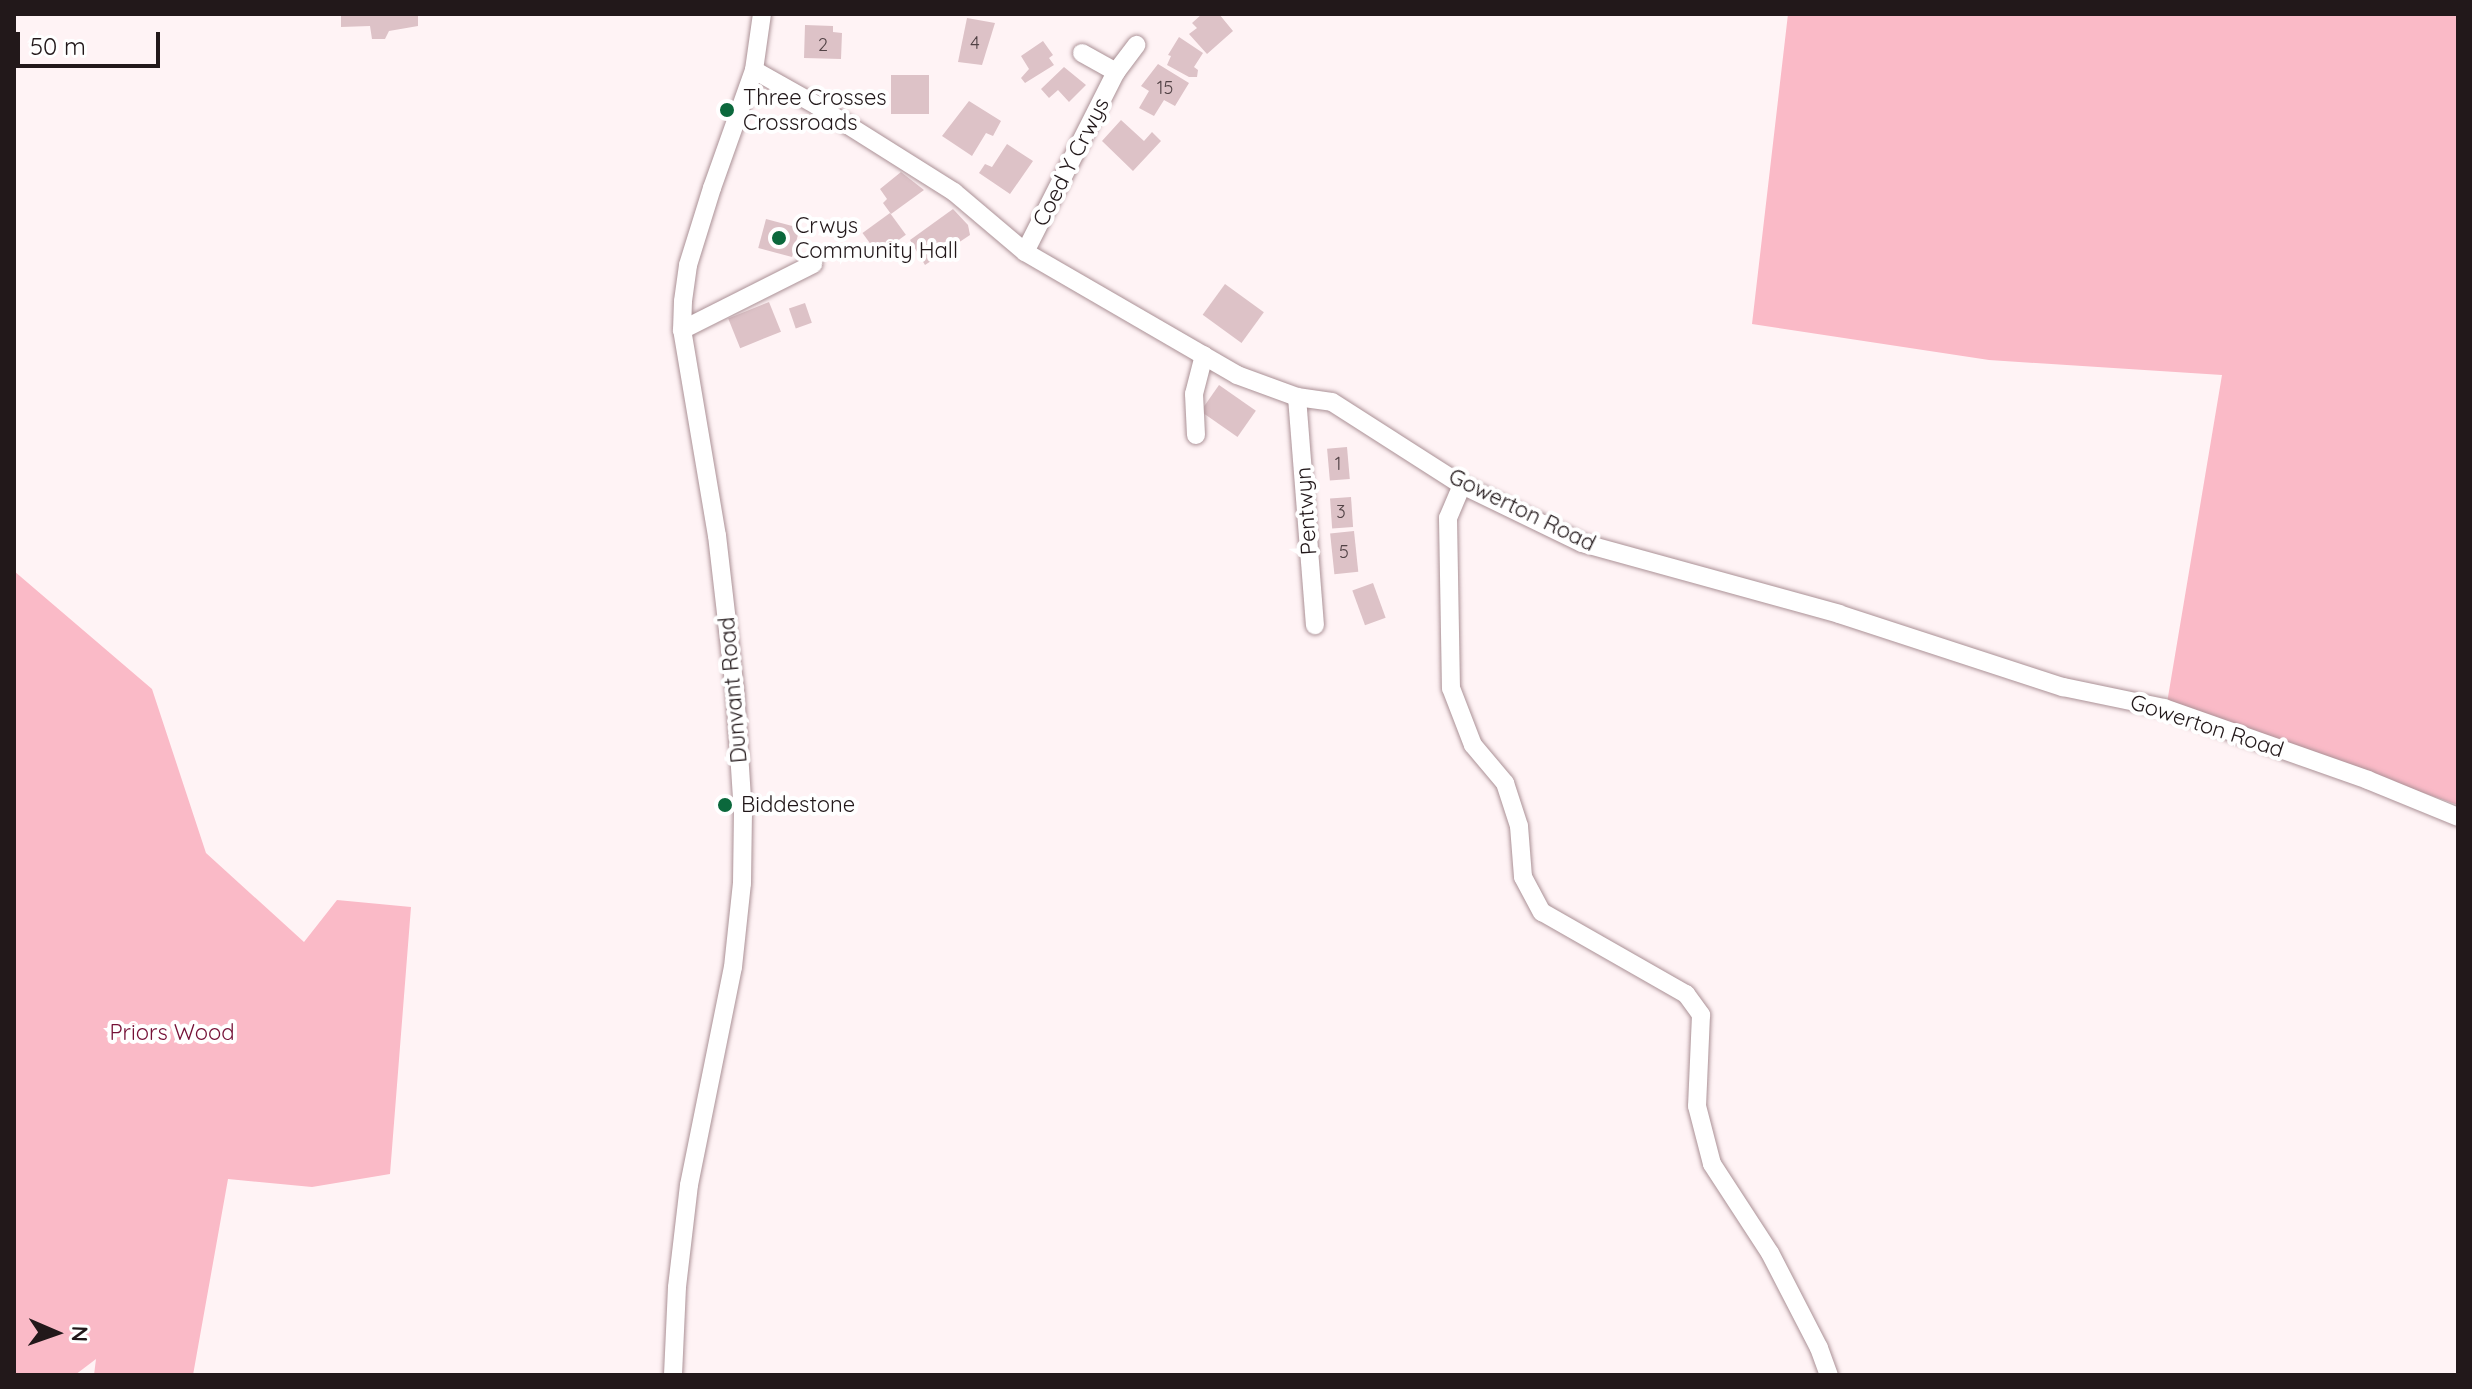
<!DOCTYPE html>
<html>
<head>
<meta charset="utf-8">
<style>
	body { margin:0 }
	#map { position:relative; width:2472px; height:1389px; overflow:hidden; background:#fff3f5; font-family:Quicksand,sans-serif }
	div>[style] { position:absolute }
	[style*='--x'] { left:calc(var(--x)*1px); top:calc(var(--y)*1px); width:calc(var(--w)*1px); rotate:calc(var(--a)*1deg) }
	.green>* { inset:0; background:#fabac7 }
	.building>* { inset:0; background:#ddc2c7; transform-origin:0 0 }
	.roads { filter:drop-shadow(0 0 2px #ab9196) drop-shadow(0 0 2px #ab9196) }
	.minor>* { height:18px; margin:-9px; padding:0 9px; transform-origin:9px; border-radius:9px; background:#fff }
	.dots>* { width:22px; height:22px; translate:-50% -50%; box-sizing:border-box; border:4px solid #fff; border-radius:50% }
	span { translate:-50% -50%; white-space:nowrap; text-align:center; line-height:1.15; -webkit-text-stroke:8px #fff; paint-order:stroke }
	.number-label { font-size:18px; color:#514245 }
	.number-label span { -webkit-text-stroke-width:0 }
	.poi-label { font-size:22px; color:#22181a }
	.left { translate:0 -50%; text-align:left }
	.street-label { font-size:22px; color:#22181a }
	.park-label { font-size:22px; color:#751036 }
	.frame { position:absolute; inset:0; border:16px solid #22181a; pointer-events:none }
	.north { position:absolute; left:16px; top:1293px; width:80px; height:80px; -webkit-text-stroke:6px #fff; paint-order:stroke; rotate:92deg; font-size:22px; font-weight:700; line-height:32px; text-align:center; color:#22181a }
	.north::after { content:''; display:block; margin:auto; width:28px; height:36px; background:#22181a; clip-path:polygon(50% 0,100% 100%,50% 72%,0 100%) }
	.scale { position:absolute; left:16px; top:32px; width:144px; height:36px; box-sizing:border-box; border:4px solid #22181a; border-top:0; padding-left:10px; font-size:24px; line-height:28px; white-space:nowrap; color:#22181a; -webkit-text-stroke:6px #fff; paint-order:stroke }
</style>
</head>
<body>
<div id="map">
	<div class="green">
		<i style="clip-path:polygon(1788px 14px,2458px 14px,2458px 805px,2167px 703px,2222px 375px,1989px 360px,1752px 324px)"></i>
		<i style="clip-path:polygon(14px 571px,152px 689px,206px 853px,304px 942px,337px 900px,411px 907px,390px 1174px,312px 1187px,228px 1179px,193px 1375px,94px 1375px,96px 1359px,75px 1375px,14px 1375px)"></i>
	</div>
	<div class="building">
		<i style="clip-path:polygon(341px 14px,418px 14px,418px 26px,389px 31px,385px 39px,372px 39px,370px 26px,341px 27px)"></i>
		<i style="clip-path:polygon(1202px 14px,1219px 14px,1233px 31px,1207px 54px,1189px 34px,1197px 28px,1192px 23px)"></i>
		<i style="clip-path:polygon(967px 18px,995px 23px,982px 65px,958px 62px)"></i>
		<i style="clip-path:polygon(805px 25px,833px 26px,833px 32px,842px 33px,841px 59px,804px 58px)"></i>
		<i style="clip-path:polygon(1179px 37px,1203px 53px,1194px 67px,1198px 70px,1197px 77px,1189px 77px,1167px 65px,1171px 56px,1168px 55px)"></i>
		<i style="clip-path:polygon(1043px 41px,1053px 55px,1049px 58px,1054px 65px,1025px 83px,1021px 78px,1029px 69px,1021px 56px)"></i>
		<i style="clip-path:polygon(1158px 64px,1189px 83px,1175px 106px,1164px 100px,1154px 116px,1139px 108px,1149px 91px,1141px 86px)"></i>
		<i style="clip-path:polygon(1064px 67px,1086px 85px,1069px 102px,1058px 90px,1049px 98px,1041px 89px)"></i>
		<i style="left:891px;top:75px;width:38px;height:39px"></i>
		<i style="clip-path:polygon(969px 101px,1001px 121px,993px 136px,986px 133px,972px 156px,942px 136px)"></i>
		<i style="clip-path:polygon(1121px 120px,1144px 141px,1152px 132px,1161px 141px,1133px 171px,1102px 141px)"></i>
		<i style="clip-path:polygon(1007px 144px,1033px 161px,1010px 194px,979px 173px,985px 164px,992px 167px)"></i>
		<i style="clip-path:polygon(901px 172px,924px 190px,891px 214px,883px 203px,887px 199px,880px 189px)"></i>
		<i style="clip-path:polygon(953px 209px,968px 225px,970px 235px,925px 265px,910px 240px)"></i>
		<i style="left:890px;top:213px;width:27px;height:34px;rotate:54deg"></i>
		<i style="left:766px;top:219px;width:35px;height:30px;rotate:15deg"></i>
		<i style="left:1225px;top:284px;width:48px;height:38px;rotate:36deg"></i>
		<i style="left:769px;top:302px;width:32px;height:44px;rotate:68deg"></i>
		<i style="left:805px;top:303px;width:21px;height:17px;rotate:71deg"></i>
		<i style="left:1219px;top:385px;width:45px;height:32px;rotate:35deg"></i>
		<i style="left:1347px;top:447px;width:32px;height:20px;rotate:85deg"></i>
		<i style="left:1351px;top:497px;width:30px;height:21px;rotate:86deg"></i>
		<i style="left:1354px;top:531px;width:41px;height:24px;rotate:84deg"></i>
		<i style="left:1373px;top:583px;width:37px;height:22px;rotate:70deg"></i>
	</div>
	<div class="roads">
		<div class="minor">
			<i style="--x:1082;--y:53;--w:39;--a:29"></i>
			<i style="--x:754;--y:70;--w:71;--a:29.4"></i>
			<i style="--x:816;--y:105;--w:163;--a:32.2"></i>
			<i style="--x:954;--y:192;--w:93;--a:40.2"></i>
			<i style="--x:1025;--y:252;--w:245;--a:30.1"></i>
			<i style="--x:1237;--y:375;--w:64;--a:20.1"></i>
			<i style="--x:1297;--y:397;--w:35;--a:8"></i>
			<i style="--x:1332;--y:402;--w:154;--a:32.6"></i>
			<i style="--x:1462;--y:485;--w:133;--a:25.8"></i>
			<i style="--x:1582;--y:543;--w:267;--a:15.4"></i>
			<i style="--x:1839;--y:614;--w:236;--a:18.1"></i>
			<i style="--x:2063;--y:687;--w:103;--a:11.7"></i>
			<i style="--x:2164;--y:708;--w:216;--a:19.4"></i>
			<i style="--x:2368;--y:780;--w:97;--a:22.3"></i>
			<i style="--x:1025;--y:252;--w:202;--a:-63.2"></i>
			<i style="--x:1116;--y:72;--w:34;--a:-53"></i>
			<i style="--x:682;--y:330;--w:147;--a:-26.7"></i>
			<i style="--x:1297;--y:397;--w:229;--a:85.5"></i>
			<i style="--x:1196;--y:435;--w:41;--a:-92.8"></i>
			<i style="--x:1194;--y:394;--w:40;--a:-75.6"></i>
			<i style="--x:1462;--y:485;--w:36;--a:113"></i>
			<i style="--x:1448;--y:518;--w:170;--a:89"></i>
			<i style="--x:1451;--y:688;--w:61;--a:68.9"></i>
			<i style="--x:1473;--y:745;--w:50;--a:49.9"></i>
			<i style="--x:1505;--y:783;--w:45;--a:72"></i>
			<i style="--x:1519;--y:826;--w:51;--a:85.5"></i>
			<i style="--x:1523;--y:877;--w:40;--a:62"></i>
			<i style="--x:1542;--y:912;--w:166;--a:29.7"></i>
			<i style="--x:1686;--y:994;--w:26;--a:54"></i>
			<i style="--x:1701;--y:1015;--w:91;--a:92.5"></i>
			<i style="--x:1697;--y:1106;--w:60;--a:75.5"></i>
			<i style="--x:1712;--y:1164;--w:106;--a:56.9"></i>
			<i style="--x:1770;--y:1253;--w:107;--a:62.7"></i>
			<i style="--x:1819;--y:1348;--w:29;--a:70"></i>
			<i style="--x:673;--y:1375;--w:88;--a:-87.4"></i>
			<i style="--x:677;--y:1287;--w:103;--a:-83.3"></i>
			<i style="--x:689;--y:1185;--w:222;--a:-78.6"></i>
			<i style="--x:733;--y:967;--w:84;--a:-83.9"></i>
			<i style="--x:742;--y:883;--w:69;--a:-89.2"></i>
			<i style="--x:743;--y:814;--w:123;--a:-93.7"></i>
			<i style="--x:735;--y:691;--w:156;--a:-96.6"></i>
			<i style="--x:717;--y:536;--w:209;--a:-99.6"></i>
			<i style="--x:682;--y:330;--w:29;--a:-88"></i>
			<i style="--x:683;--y:301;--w:36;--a:-82"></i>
			<i style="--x:688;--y:265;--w:81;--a:-72.7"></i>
			<i style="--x:712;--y:188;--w:125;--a:-70.4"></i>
			<i style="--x:754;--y:70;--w:57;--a:-81.9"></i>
		</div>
	</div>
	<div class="dots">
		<i style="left:727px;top:110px;background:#0b683c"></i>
		<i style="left:779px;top:238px;background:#0b683c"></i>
		<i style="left:725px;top:805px;background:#0b683c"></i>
	</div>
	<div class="number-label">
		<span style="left:975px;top:43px">4</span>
		<span style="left:823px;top:45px">2</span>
		<span style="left:1165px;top:88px">15</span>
		<span style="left:1338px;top:464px">1</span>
		<span style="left:1341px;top:512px">3</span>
		<span style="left:1344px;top:552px">5</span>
	</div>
	<div class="poi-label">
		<span class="left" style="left:743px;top:110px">Three Crosses<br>Crossroads</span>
		<span class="left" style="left:795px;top:238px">Crwys<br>Community Hall</span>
		<span class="left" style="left:741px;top:805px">Biddestone</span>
	</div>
	<div class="street-label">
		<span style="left:1071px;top:162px;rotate:-63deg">Coed Y Crwys</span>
		<span style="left:1522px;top:510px;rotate:26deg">Gowerton Road</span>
		<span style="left:1306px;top:511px;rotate:-94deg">Pentwyn</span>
		<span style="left:733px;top:690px;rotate:-95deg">Dunvant Road</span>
		<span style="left:2207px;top:726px;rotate:18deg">Gowerton Road</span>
	</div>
	<div class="park-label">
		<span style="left:172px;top:1033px">Priors Wood</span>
	</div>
	<div class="frame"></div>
	<div class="north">N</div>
	<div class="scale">50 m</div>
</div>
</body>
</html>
